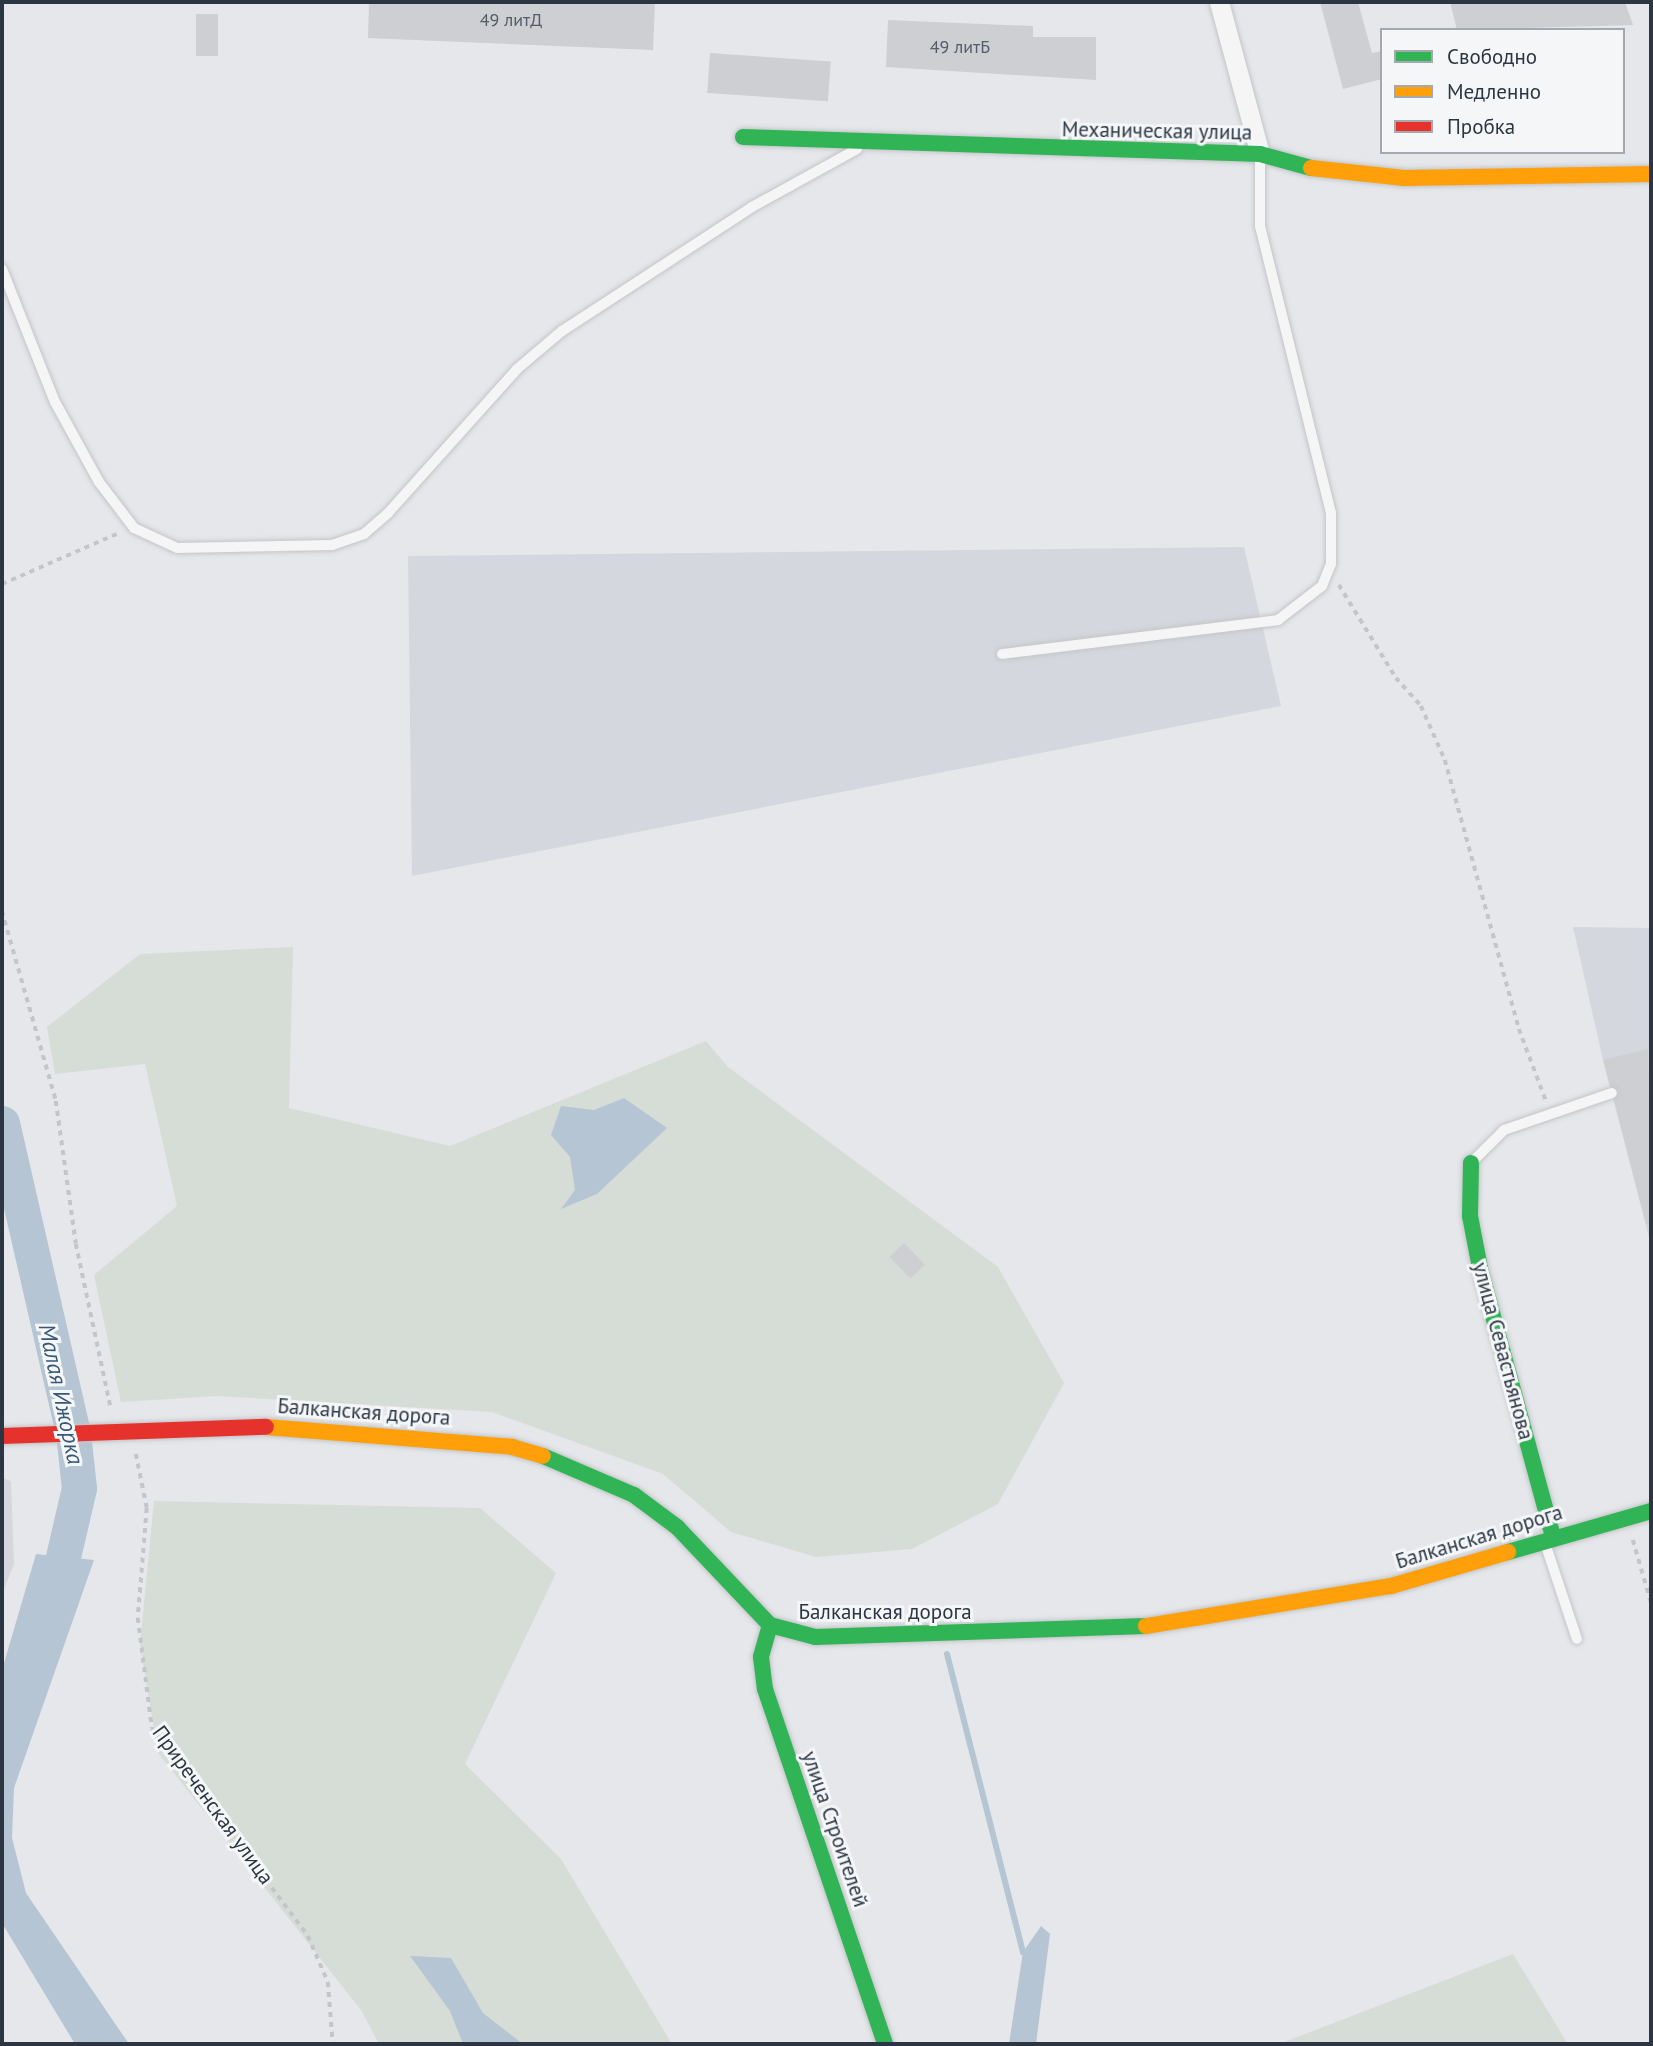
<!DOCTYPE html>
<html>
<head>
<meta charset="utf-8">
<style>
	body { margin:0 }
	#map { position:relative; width:1653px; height:2046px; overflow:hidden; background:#e5e7ea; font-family:"PT Sans",sans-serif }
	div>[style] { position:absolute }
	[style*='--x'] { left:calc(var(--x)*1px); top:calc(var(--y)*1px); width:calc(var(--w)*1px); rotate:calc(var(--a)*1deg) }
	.built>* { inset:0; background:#d4d7dd }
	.green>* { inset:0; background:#d6ddd6 }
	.water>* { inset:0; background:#b5c5d3 }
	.stream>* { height:6px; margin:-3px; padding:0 3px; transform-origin:3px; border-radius:3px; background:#b5c5d3 }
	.river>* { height:35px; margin:-17.5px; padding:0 17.5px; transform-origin:17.5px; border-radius:17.5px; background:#b5c5d3 }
	.building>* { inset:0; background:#cdcfd2; transform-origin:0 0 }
	.path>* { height:3.5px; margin-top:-1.75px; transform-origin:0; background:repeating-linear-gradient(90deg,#c3c6c8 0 5px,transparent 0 10px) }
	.roads { filter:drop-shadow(0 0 2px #c3c5c8) drop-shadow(0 0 2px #c3c5c8) }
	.lane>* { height:10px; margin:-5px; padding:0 5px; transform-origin:5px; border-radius:5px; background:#f5f5f6 }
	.street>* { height:19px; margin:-9.5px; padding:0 9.5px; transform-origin:9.5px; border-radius:9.5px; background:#f5f5f6 }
	.fast>* { height:16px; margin:-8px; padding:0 8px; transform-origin:8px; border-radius:8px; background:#30b455 }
	.slow>* { height:16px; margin:-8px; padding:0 8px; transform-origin:8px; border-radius:8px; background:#ff9f0a }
	.jam>* { height:16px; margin:-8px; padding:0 8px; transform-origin:8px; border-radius:8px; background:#e5322d }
	span { translate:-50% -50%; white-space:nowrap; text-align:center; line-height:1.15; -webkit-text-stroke:6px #f4f6f8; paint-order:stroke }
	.number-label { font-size:18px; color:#555d68 }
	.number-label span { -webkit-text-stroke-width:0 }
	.street-label { font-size:21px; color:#2c3643 }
	.water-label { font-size:23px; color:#385875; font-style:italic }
	.frame { position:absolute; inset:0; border:4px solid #2c3643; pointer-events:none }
	.legend { position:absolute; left:1380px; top:28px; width:245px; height:126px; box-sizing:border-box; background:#f4f6f8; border:2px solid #a4a9b0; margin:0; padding:9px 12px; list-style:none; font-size:21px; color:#2c3643 }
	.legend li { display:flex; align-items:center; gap:14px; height:35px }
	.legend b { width:35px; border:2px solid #a4a9b0 }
</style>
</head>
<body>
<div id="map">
	<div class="built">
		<i style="clip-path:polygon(1244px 547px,1281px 706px,412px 876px,408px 556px)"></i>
		<i style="clip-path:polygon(1573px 927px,1651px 928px,1651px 1245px,1603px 1060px)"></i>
		<i style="clip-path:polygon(2px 1478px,11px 1481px,14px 1564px,2px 1594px)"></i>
	</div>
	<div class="green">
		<i style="clip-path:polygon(293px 947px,289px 1108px,450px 1146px,706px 1041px,728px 1067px,998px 1267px,1064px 1383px,998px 1504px,912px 1549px,816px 1557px,731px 1532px,663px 1474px,492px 1412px,217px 1396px,121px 1402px,94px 1275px,177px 1206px,145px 1064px,55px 1074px,47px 1027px,140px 954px)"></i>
		<i style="clip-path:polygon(154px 1501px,480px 1508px,556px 1573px,465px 1764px,561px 1859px,672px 2044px,379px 2044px,361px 2010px,158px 1753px,140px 1645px)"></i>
		<i style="clip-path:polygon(1513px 1954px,1568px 2044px,1279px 2044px)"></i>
	</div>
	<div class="water">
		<i style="clip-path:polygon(624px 1098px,667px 1128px,597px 1194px,561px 1209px,575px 1190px,570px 1157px,551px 1135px,561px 1106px,594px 1110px)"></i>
		<i style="clip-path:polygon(36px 1554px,94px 1560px,14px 1788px,12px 1838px,26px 1893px,129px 2044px,75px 2044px,2px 1923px,2px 1670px)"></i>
		<i style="clip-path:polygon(1041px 1926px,1050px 1934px,1036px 2044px,1009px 2044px,1023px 1952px)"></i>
		<i style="clip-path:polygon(410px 1956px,451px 1958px,483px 2013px,523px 2044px,463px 2044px,450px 2011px)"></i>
	</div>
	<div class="stream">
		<i style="--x:947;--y:1654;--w:308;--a:75.7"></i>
	</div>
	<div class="river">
		<i style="--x:2;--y:1123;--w:318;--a:77.1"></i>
		<i style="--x:73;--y:1433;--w:55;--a:83.8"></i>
		<i style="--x:79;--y:1488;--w:119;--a:103.1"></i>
	</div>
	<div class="building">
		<i style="clip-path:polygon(369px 2px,655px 2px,653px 50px,368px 38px)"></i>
		<i style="clip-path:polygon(1320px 2px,1358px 2px,1372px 53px,1382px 51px,1382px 79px,1343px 89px)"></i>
		<i style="clip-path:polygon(1450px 2px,1625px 2px,1633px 25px,1457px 30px)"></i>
		<i style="left:196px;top:14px;width:22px;height:42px"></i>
		<i style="clip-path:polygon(888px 20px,1033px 26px,1033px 37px,1096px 37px,1096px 80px,886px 67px)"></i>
		<i style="left:710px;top:53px;width:121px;height:40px;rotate:4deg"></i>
		<i style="clip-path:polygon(1648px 1049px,1651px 1224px,1646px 1224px,1614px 1100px,1619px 1091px,1610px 1086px,1603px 1060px)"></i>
		<i style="left:904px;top:1243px;width:30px;height:20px;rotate:46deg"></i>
	</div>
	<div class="path">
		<i style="--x:2;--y:584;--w:128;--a:-23.6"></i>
		<i style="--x:1339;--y:585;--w:109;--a:58.5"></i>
		<i style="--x:1396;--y:678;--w:38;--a:48"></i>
		<i style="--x:1421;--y:706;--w:59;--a:66"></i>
		<i style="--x:1445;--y:760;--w:279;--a:74.6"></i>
		<i style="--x:1519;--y:1029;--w:77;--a:69.4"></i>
		<i style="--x:2;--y:911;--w:198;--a:74.1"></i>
		<i style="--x:56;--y:1101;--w:144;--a:82"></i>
		<i style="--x:76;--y:1244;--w:169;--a:78"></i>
		<i style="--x:136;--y:1454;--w:55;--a:78.5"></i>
		<i style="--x:147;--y:1508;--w:110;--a:94.7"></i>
		<i style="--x:138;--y:1618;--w:111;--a:82.7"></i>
		<i style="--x:152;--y:1728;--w:260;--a:53.1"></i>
		<i style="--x:308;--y:1936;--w:50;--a:66.5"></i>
		<i style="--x:328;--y:1982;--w:62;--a:85.4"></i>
		<i style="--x:1633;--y:1540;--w:65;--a:73.8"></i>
	</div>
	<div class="roads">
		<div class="lane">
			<i style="--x:2;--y:269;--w:143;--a:68.3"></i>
			<i style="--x:55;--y:402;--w:91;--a:61.2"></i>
			<i style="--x:99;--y:482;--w:58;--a:52.7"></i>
			<i style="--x:134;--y:528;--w:47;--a:24.9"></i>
			<i style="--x:177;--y:548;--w:155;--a:-1.1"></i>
			<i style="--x:332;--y:545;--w:34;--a:-19"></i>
			<i style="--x:364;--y:534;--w:32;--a:-41"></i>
			<i style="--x:388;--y:513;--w:193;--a:-48.1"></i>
			<i style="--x:517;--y:369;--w:59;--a:-40.2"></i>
			<i style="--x:562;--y:331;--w:227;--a:-33.1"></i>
			<i style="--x:752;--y:207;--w:120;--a:-28.9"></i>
			<i style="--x:1002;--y:654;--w:278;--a:-7"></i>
			<i style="--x:1278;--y:620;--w:56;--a:-37.7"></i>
			<i style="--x:1322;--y:586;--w:24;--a:-68"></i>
			<i style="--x:1331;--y:564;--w:51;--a:-90"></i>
			<i style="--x:1331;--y:513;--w:296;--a:-103.9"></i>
			<i style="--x:1260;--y:226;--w:71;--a:-90"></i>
			<i style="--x:1472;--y:1162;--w:45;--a:-45"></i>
			<i style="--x:1504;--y:1130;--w:114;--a:-18.9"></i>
			<i style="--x:1545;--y:1543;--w:101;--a:71.6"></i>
		</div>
		<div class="street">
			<i style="--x:1219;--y:2;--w:157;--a:74.9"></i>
		</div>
		<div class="fast">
			<i style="--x:743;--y:137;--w:517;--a:1.88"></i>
			<i style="--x:1260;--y:154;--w:53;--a:15.4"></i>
			<i style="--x:1471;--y:1163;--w:53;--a:91.1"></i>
			<i style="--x:1470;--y:1216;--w:53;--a:79.1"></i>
			<i style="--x:1480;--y:1268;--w:278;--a:74.8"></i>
			<i style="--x:543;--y:1456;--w:99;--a:23.2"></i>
			<i style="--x:634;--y:1495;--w:54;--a:36.7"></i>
			<i style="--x:677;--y:1527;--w:135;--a:46.5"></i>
			<i style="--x:770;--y:1625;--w:47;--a:14.9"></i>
			<i style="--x:815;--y:1637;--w:331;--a:-1.9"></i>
			<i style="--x:1508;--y:1552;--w:149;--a:-16"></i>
			<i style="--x:770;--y:1625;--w:33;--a:106"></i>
			<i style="--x:761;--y:1657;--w:32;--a:83"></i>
			<i style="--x:765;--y:1689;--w:375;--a:71.3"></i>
		</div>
		<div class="slow">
			<i style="--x:1311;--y:168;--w:94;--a:6.1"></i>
			<i style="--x:1404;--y:178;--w:247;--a:-0.9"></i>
			<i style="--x:266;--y:1427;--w:247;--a:4.6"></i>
			<i style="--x:512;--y:1447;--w:32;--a:16"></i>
			<i style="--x:1146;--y:1626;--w:248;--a:-9.3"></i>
			<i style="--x:1391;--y:1586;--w:122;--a:-16.2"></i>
		</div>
		<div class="jam">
			<i style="--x:2;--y:1436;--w:264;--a:-2"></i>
		</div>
	</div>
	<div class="number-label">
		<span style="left:511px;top:20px">49 литД</span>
		<span style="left:960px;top:47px">49 литБ</span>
	</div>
	<div class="street-label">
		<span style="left:1157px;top:131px;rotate:1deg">Механическая улица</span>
		<span style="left:1503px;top:1351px;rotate:75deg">улица Севастьянова</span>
		<span style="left:364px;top:1412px;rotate:4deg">Балканская дорога</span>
		<span style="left:1479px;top:1537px;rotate:-17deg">Балканская дорога</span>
		<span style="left:885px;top:1612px">Балканская дорога</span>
		<span style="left:213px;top:1805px;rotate:54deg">Приреченская улица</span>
		<span style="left:835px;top:1829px;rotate:71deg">улица Строителей</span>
	</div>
	<div class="water-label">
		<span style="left:61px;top:1394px;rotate:78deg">Малая Ижорка</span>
	</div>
	<div class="frame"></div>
	<ul class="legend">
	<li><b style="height:9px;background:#30b455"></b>Свободно</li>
	<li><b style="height:9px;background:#ff9f0a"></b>Медленно</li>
	<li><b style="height:9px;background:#e5322d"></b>Пробка</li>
	</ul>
</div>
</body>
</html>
